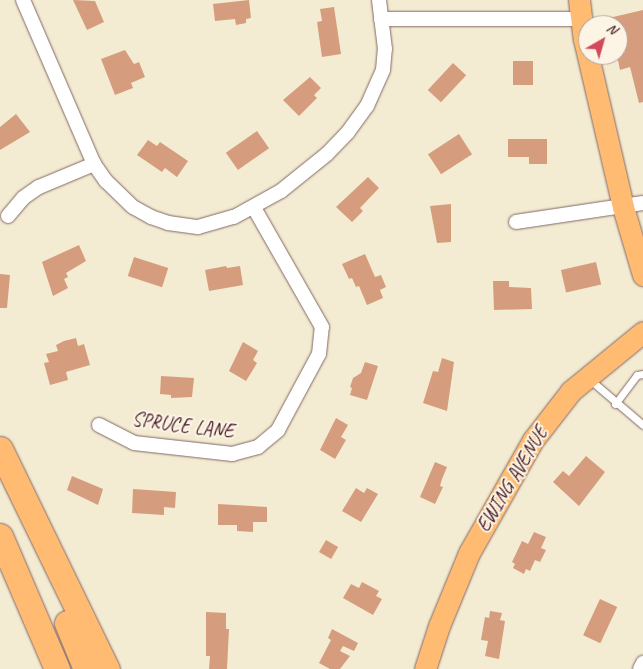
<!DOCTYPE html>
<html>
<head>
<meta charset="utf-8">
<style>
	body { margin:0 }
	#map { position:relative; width:643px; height:669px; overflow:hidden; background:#f3ecd2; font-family:Caveat,sans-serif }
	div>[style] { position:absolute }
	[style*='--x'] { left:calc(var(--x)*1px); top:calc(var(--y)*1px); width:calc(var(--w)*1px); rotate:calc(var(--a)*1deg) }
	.building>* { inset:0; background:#d59d7d; transform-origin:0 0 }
	.roads { filter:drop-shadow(0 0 1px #856765) drop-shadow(0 0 1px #856765) }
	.lane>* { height:7px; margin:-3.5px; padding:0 3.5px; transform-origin:3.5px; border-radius:3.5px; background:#fff }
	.street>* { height:14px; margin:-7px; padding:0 7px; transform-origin:7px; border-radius:7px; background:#fff }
	.primary>* { height:21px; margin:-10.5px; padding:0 10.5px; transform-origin:10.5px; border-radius:10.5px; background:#febb71 }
	.highway>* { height:25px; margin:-12.5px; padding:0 12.5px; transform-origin:12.5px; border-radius:12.5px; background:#febb71 }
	span { translate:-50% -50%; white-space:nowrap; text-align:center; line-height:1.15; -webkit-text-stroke:4px #fcf5e5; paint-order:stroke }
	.street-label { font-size:20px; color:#4a1f2b }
	.north { position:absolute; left:578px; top:15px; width:50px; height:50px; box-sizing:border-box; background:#fcf5e5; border:1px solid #b59f9b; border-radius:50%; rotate:38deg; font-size:14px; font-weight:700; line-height:20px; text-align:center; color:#4a1f2b }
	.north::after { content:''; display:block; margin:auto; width:18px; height:22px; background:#d1495b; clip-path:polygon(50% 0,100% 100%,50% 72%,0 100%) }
</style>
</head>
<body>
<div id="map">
	<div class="building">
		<i style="clip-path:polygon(73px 0,95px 1px,104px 22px,87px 30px)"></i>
		<i style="clip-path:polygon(249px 0,251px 18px,246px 19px,246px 23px,236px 25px,235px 19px,215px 21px,213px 4px)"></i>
		<i style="clip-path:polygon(334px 7px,341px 54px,322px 57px,317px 22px,322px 21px,320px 9px)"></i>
		<i style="clip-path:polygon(643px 10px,643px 102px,639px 103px,630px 67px,620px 70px,617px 55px,618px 25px,596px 25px,596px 21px)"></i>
		<i style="clip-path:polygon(125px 50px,134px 64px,139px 62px,145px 77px,131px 83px,133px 88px,115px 95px,101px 59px)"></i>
		<i style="left:513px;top:61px;width:20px;height:24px"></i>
		<i style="left:453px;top:63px;width:18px;height:37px;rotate:43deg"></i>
		<i style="clip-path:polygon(310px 77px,321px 88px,314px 95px,317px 98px,299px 116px,283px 100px)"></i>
		<i style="clip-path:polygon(16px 114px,30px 132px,0 150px,0 127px)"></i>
		<i style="left:257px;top:131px;width:21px;height:38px;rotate:55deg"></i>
		<i style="left:459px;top:134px;width:24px;height:37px;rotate:57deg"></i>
		<i style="clip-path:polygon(508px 139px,547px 139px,547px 164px,529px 164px,529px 157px,508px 157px)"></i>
		<i style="clip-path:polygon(148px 140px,157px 146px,160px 142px,188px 161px,177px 177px,165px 168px,162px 172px,137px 155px)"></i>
		<i style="clip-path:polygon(368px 177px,379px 188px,360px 208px,363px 211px,352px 222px,336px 207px)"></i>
		<i style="clip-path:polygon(451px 204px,451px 242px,437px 243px,430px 206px)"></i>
		<i style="clip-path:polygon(79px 245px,86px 261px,66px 273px,68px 277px,64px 279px,68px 288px,53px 296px,42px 262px)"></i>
		<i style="clip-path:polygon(365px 254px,375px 277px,381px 275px,386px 287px,380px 290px,383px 298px,367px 305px,359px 286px,356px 287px,352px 278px,349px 279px,342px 264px)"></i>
		<i style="left:134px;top:257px;width:36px;height:20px;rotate:18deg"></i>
		<i style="left:596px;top:262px;width:23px;height:36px;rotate:77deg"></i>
		<i style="clip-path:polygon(226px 266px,227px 268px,240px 266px,243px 285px,209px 291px,205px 270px)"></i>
		<i style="clip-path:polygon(0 274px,10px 275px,7px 308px,0 308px)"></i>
		<i style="clip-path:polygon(493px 281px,509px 281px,509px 287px,531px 288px,532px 309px,494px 310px)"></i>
		<i style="clip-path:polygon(76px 338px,78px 346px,84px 344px,90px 365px,66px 372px,68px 380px,50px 385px,44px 363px,49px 362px,46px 354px,58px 351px,56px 345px,64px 341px)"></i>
		<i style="clip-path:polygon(243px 342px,258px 351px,253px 360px,257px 363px,246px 381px,229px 371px)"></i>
		<i style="clip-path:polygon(442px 358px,454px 362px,447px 411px,423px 403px,433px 371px,438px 372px)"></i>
		<i style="clip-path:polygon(365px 362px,378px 366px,367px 400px,350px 395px,352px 388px,350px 387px,353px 378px,361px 373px)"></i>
		<i style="clip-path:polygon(161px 376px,194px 378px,192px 397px,171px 398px,171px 395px,160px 394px)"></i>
		<i style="clip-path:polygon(336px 418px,348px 425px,341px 437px,346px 440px,335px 459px,320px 450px)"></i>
		<i style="clip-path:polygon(586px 456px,605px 472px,579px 506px,553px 482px,563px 471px,569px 476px)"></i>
		<i style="clip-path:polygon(435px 462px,447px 467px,442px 479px,440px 486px,443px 487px,435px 504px,420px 497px)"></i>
		<i style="clip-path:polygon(72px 476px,103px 489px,98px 505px,67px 490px)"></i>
		<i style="clip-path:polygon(356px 488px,364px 493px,367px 488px,378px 494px,361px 522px,342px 511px)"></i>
		<i style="clip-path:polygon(133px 489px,176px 492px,175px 508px,164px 507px,164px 515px,132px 513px)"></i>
		<i style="clip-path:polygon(218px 504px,267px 507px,267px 522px,253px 522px,253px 532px,237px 531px,237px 525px,218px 525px)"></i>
		<i style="clip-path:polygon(534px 532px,546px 537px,541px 548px,546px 550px,540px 562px,535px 560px,530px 571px,526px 569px,524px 574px,513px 568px,515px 564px,512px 562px,522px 541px,528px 544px)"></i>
		<i style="left:326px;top:540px;width:14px;height:14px;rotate:30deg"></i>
		<i style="clip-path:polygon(362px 582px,379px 591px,376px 596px,382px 599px,373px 615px,343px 598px,351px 584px,359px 588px)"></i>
		<i style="left:600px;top:599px;width:19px;height:40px;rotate:25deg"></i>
		<i style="clip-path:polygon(490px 611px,502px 613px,500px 620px,505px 621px,499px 659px,485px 656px,488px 641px,481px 640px,485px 617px,489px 618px)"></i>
		<i style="clip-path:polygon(206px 612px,226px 613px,226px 629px,229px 629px,227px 669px,209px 669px,210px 656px,206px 656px)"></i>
		<i style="clip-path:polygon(332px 629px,358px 643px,354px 651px,343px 646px,340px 651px,350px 656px,340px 669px,330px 669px,319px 663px,331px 640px,328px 638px)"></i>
	</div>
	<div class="roads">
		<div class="lane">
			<i style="--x:588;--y:378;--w:72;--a:40.5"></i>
			<i style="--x:615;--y:404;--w:36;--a:-53"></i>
			<i style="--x:637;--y:375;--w:6;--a:-9"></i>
		</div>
		<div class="street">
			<i style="--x:23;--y:0;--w:179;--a:66.6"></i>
			<i style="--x:94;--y:164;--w:21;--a:55"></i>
			<i style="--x:106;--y:181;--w:37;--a:44"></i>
			<i style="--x:133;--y:207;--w:21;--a:29"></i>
			<i style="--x:151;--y:217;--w:18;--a:19"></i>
			<i style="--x:168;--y:223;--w:30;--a:8"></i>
			<i style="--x:198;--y:227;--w:37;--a:-16"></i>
			<i style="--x:234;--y:217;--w:54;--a:-29"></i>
			<i style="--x:281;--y:191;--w:59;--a:-38.8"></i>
			<i style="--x:327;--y:154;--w:30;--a:-46"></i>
			<i style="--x:348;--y:132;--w:32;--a:-54"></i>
			<i style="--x:367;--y:106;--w:39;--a:-66"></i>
			<i style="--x:383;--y:70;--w:21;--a:-85"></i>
			<i style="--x:385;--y:49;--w:49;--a:-97"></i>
			<i style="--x:381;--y:19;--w:200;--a:0"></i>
			<i style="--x:8;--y:216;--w:23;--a:-50"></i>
			<i style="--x:23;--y:198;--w:19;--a:-35"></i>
			<i style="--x:39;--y:187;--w:60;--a:-22.7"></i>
			<i style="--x:516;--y:222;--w:128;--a:-8.5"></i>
			<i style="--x:99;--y:425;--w:39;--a:27"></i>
			<i style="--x:134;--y:443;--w:99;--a:6.4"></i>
			<i style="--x:232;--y:454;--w:27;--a:-15"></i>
			<i style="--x:258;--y:447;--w:26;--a:-40"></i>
			<i style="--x:278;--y:430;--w:86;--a:-61.7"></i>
			<i style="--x:319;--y:354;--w:27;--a:-84"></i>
			<i style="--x:322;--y:327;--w:137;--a:-119.7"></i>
			<i style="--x:640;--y:669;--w:7;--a:-63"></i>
		</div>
		<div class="primary">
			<i style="--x:579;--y:0;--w:39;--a:83"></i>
			<i style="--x:584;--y:39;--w:172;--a:76.9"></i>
			<i style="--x:623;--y:207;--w:71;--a:73.6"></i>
			<i style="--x:425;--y:669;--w:45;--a:-72"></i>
			<i style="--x:439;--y:626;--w:79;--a:-67.7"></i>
			<i style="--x:469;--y:553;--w:130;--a:-60.5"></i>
			<i style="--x:533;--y:440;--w:62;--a:-52.2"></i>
			<i style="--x:571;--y:391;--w:93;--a:-39.3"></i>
		</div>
		<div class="highway">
			<i style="--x:0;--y:449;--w:245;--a:64.1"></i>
			<i style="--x:0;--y:536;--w:145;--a:66.8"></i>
			<i style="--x:67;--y:623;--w:50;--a:67.6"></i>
		</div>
	</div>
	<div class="street-label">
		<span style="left:183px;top:425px;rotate:7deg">SPRUCE LANE</span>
		<span style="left:512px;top:479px;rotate:-59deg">EWING AVENUE</span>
	</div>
	<div class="north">N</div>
</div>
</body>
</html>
